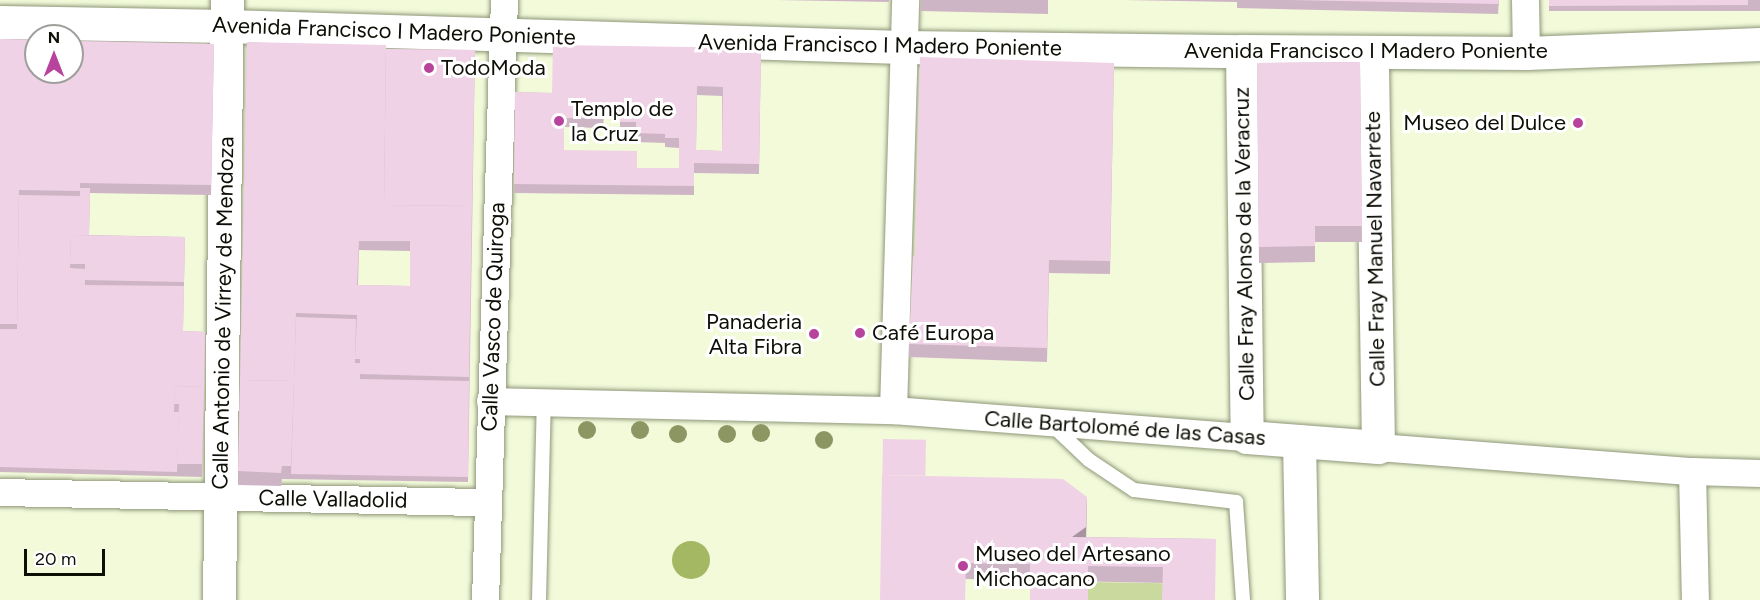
<!DOCTYPE html>
<html>
<head>
<meta charset="utf-8">
<style>
	body { margin:0 }
	#map { position:relative; width:1760px; height:600px; overflow:hidden; background:#f2fada; font-family:Figtree,sans-serif }
	div>[style] { position:absolute }
	[style*='--x'] { left:calc(var(--x)*1px); top:calc(var(--y)*1px); width:calc(var(--w)*1px); rotate:calc(var(--a)*1deg) }
	.green>* { inset:0; background:#cad99d; transform-origin:0 0 }
	.water>* { inset:0; background:#a4b763 }
	.round { border-radius:50% }
	.roads { filter:drop-shadow(0 0 2px #8f977a) drop-shadow(0 0 2px #8f977a) }
	.lane>* { height:14px; margin:-7px; padding:0 7px; transform-origin:7px; border-radius:7px; background:#fff }
	.street>* { height:27px; margin:-13.5px; padding:0 13.5px; transform-origin:13.5px; border-radius:13.5px; background:#fff }
	.secondary>* { height:33px; margin:-16.5px; padding:0 16.5px; transform-origin:16.5px; border-radius:16.5px; background:#fff }
	.primary>* { height:33px; margin:-16.5px; padding:0 16.5px; transform-origin:16.5px; border-radius:16.5px; background:#fff }
	.trees>* { width:18px; height:18px; margin:-9px; border-radius:50%; background:#8c9663 }
	.wall>* { inset:0; background:#ceb5c6; transform-origin:0 0 }
	.shaded-wall>* { inset:0; background:#a893a1 }
	.building>* { inset:0; background:#f0d2e6; transform-origin:0 0 }
	.dots>* { width:16px; height:16px; translate:-50% -50%; box-sizing:border-box; border:3px solid #fff; border-radius:50% }
	span { translate:-50% -50%; white-space:nowrap; text-align:center; line-height:1.15; -webkit-text-stroke:6px #fff; paint-order:stroke }
	.street-label { font-size:22px; color:#0d0f06 }
	.poi-label { font-size:22px; color:#0d0f06 }
	.left { translate:0 -50%; text-align:left }
	.right { translate:-100% -50%; text-align:right }
	.north { position:absolute; left:24px; top:24px; width:60px; height:60px; box-sizing:border-box; background:#fff; border:2px solid #9e9f9b; border-radius:50%; rotate:0deg; font-size:16px; font-weight:700; line-height:24px; text-align:center; color:#0d0f06 }
	.north::after { content:''; display:block; margin:auto; width:21px; height:27px; background:#b7439d; clip-path:polygon(50% 0,100% 100%,50% 72%,0 100%) }
	.scale { position:absolute; left:24px; top:549px; width:81px; height:27px; box-sizing:border-box; border:3px solid #0d0f06; border-top:0; padding-left:8px; font-size:18px; line-height:21px; white-space:nowrap; color:#0d0f06; -webkit-text-stroke:4px #fff; paint-order:stroke }
</style>
</head>
<body>
<div id="map">
	<div class="green">
		<i style="left:1088px;top:582px;width:75px;height:18px;rotate:1deg"></i>
	</div>
	<div class="water">
		<i class="round" style="left:672px;top:541px;width:38px;height:38px"></i>
	</div>
	<div class="roads">
		<div class="lane">
			<i style="--x:1051;--y:424;--w:52;--a:43.5"></i>
			<i style="--x:1089;--y:460;--w:54;--a:33.7"></i>
			<i style="--x:1134;--y:490;--w:103;--a:6.7"></i>
			<i style="--x:1236;--y:502;--w:98;--a:85.9"></i>
			<i style="--x:539;--y:600;--w:198;--a:-88.6"></i>
		</div>
		<div class="street">
			<i style="--x:1525;--y:0;--w:53;--a:88.9"></i>
			<i style="--x:490;--y:401;--w:403;--a:1.3"></i>
			<i style="--x:893;--y:410;--w:355;--a:4.4"></i>
			<i style="--x:893;--y:410;--w:410;--a:-88.3"></i>
			<i style="--x:1378;--y:447;--w:315;--a:4.4"></i>
			<i style="--x:1692;--y:471;--w:68;--a:1.7"></i>
			<i style="--x:1692;--y:471;--w:129;--a:88.7"></i>
			<i style="--x:0;--y:492;--w:487;--a:1.2"></i>
			<i style="--x:485;--y:600;--w:600;--a:-88.19"></i>
		</div>
		<div class="secondary">
			<i style="--x:1242;--y:51;--w:386;--a:89.3"></i>
			<i style="--x:1247;--y:437;--w:131;--a:4.4"></i>
			<i style="--x:1378;--y:447;--w:395;--a:-90.9"></i>
			<i style="--x:1299;--y:441;--w:159;--a:88.9"></i>
			<i style="--x:219;--y:600;--w:600;--a:-89.24"></i>
		</div>
		<div class="primary">
			<i style="--x:0;--y:22;--w:227;--a:1"></i>
			<i style="--x:227;--y:26;--w:676;--a:1.78"></i>
			<i style="--x:903;--y:47;--w:339;--a:0.7"></i>
			<i style="--x:1242;--y:51;--w:284;--a:0.4"></i>
			<i style="--x:1526;--y:53;--w:234;--a:-2.2"></i>
		</div>
	</div>
	<div class="trees">
		<i style="left:587px;top:430px"></i>
		<i style="left:640px;top:430px"></i>
		<i style="left:761px;top:433px"></i>
		<i style="left:678px;top:434px"></i>
		<i style="left:727px;top:434px"></i>
		<i style="left:824px;top:440px"></i>
	</div>
	<div class="wall">
		<i style="clip-path:polygon(777px 0,889px 0,889px 2px)"></i>
		<i style="clip-path:polygon(921px 0,1048px 0,1048px 14px,921px 11px)"></i>
		<i style="clip-path:polygon(1123px 0,1499px 0,1498px 14px,1237px 8px,1237px 2px)"></i>
		<i style="left:1549px;top:0;width:211px;height:11px"></i>
		<i style="clip-path:polygon(0 39px,214px 44px,211px 195px,90px 193px,89px 235px,185px 237px,183px 331px,205px 332px,202px 477px,0 472px)"></i>
		<i style="clip-path:polygon(evenodd,247px 42px,386px 49px,475px 50px,468px 482px,282px 479px,281px 486px,238px 485px,247px 42px,359px 250px,410px 251px,410px 286px,358px 285px,359px 250px)"></i>
		<i style="clip-path:polygon(evenodd,761px 48px,759px 174px,694px 173px,694px 195px,514px 193px,515px 92px,552px 93px,761px 48px,697px 95px,722px 96px,722px 151px,696px 150px,697px 95px,761px 48px,604px 114px,620px 115px,620px 131px,636px 132px,636px 142px,665px 143px,665px 147px,679px 148px,679px 168px,637px 168px,564px 150px,564px 127px,603px 128px,604px 114px)"></i>
		<i style="clip-path:polygon(1360px 62px,1362px 242px,1315px 242px,1315px 262px,1259px 263px,1257px 63px)"></i>
		<i style="clip-path:polygon(1114px 63px,1110px 274px,1049px 273px,1047px 362px,909px 357px,909px 344px,915px 256px)"></i>
		<i style="clip-path:polygon(925px 476px,1086px 537px,1216px 539px,1163px 583px,966px 579px,880px 600px)"></i>
	</div>
	<div class="shaded-wall">
		<i style="clip-path:polygon(1087px 497px,1086px 543px,1072px 537px)"></i>
	</div>
	<div class="building">
		<i style="clip-path:polygon(1289px 0,1499px 0,1498px 4px)"></i>
		<i style="clip-path:polygon(1549px 0,1748px 0,1748px 5px,1549px 6px)"></i>
		<i style="clip-path:polygon(0 39px,36px 40px,36px 72px,72px 72px,72px 41px,214px 44px,211px 185px,80px 183px,80px 191px,19px 190px,17px 324px,0 324px)"></i>
		<i style="clip-path:polygon(evenodd,247px 42px,386px 45px,384px 205px,472px 206px,469px 377px,360px 374px,360px 359px,355px 359px,357px 315px,296px 313px,294px 385px,294px 381px,240px 380px,247px 42px,359px 241px,410px 241px,410px 286px,357px 285px,359px 241px)"></i>
		<i style="clip-path:polygon(evenodd,553px 45px,761px 48px,759px 164px,694px 163px,694px 186px,514px 184px,515px 92px,552px 93px,553px 45px,697px 86px,723px 87px,722px 151px,696px 150px,697px 86px,553px 45px,604px 105px,620px 105px,620px 122px,636px 122px,636px 133px,665px 134px,665px 138px,679px 138px,679px 168px,637px 168px,637px 151px,564px 150px,564px 118px,603px 118px,604px 105px)"></i>
		<i style="clip-path:polygon(386px 49px,475px 50px,472px 210px,472px 206px,384px 205px)"></i>
		<i style="clip-path:polygon(920px 57px,1114px 63px,1110px 261px,1049px 260px,1047px 348px,909px 344px,913px 256px,915px 256px)"></i>
		<i style="clip-path:polygon(1360px 62px,1362px 226px,1315px 226px,1315px 246px,1259px 247px,1257px 63px)"></i>
		<i style="clip-path:polygon(80px 188px,90px 188px,89px 235px,71px 235px,70px 268px,85px 269px,85px 285px,184px 286px,183px 331px,205px 332px,204px 395px,204px 387px,175px 386px,174px 412px,179px 412px,177px 472px,0 467px,0 329px,17px 329px,19px 195px,80px 196px)"></i>
		<i style="clip-path:polygon(71px 235px,185px 237px,184px 282px,85px 280px,85px 264px,70px 264px)"></i>
		<i style="clip-path:polygon(296px 317px,356px 319px,355px 363px,360px 363px,360px 379px,469px 381px,468px 477px,291px 474px)"></i>
		<i style="clip-path:polygon(240px 380px,294px 381px,291px 466px,282px 466px,281px 473px,238px 471px)"></i>
		<i style="clip-path:polygon(175px 386px,204px 387px,202px 464px,177px 464px,179px 404px,174px 404px)"></i>
		<i style="left:883px;top:439px;width:43px;height:36px;rotate:1deg"></i>
		<i style="clip-path:polygon(882px 475px,1063px 479px,1087px 497px,1086px 527px,1072px 537px,1216px 539px,1215px 600px,1162px 600px,1163px 567px,1088px 566px,1088px 600px,1030px 600px,1030px 564px,966px 563px,965px 600px,880px 600px)"></i>
	</div>
	<div class="dots">
		<i style="left:429px;top:68px;background:#b7439d"></i>
		<i style="left:559px;top:121px;background:#b7439d"></i>
		<i style="left:1578px;top:123px;background:#b7439d"></i>
		<i style="left:860px;top:333px;background:#b7439d"></i>
		<i style="left:814px;top:334px;background:#b7439d"></i>
		<i style="left:963px;top:566px;background:#b7439d"></i>
	</div>
	<div class="street-label">
		<span style="left:394px;top:31px;rotate:2deg">Avenida Francisco I Madero Poniente</span>
		<span style="left:880px;top:45px;rotate:1deg">Avenida Francisco I Madero Poniente</span>
		<span style="left:1366px;top:51px">Avenida Francisco I Madero Poniente</span>
		<span style="left:1244px;top:244px;rotate:-91deg">Calle Fray Alonso de la Veracruz</span>
		<span style="left:1375px;top:249px;rotate:-91deg">Calle Fray Manuel Navarrete</span>
		<span style="left:223px;top:313px;rotate:-89deg">Calle Antonio de Virrey de Mendoza</span>
		<span style="left:493px;top:317px;rotate:-88deg">Calle Vasco de Quiroga</span>
		<span style="left:1125px;top:428px;rotate:4deg">Calle Bartolomé de las Casas</span>
		<span style="left:333px;top:499px;rotate:1deg">Calle Valladolid</span>
	</div>
	<div class="poi-label">
		<span class="left" style="left:441px;top:68px">TodoModa</span>
		<span class="left" style="left:571px;top:121px">Templo de<br>la Cruz</span>
		<span class="right" style="left:1566px;top:123px">Museo del Dulce</span>
		<span class="right" style="left:802px;top:334px">Panaderia<br>Alta Fibra</span>
		<span class="left" style="left:872px;top:333px">Café Europa</span>
		<span class="left" style="left:975px;top:566px">Museo del Artesano<br>Michoacano</span>
	</div>
	<div class="north">N</div>
	<div class="scale">20 m</div>
</div>
</body>
</html>
